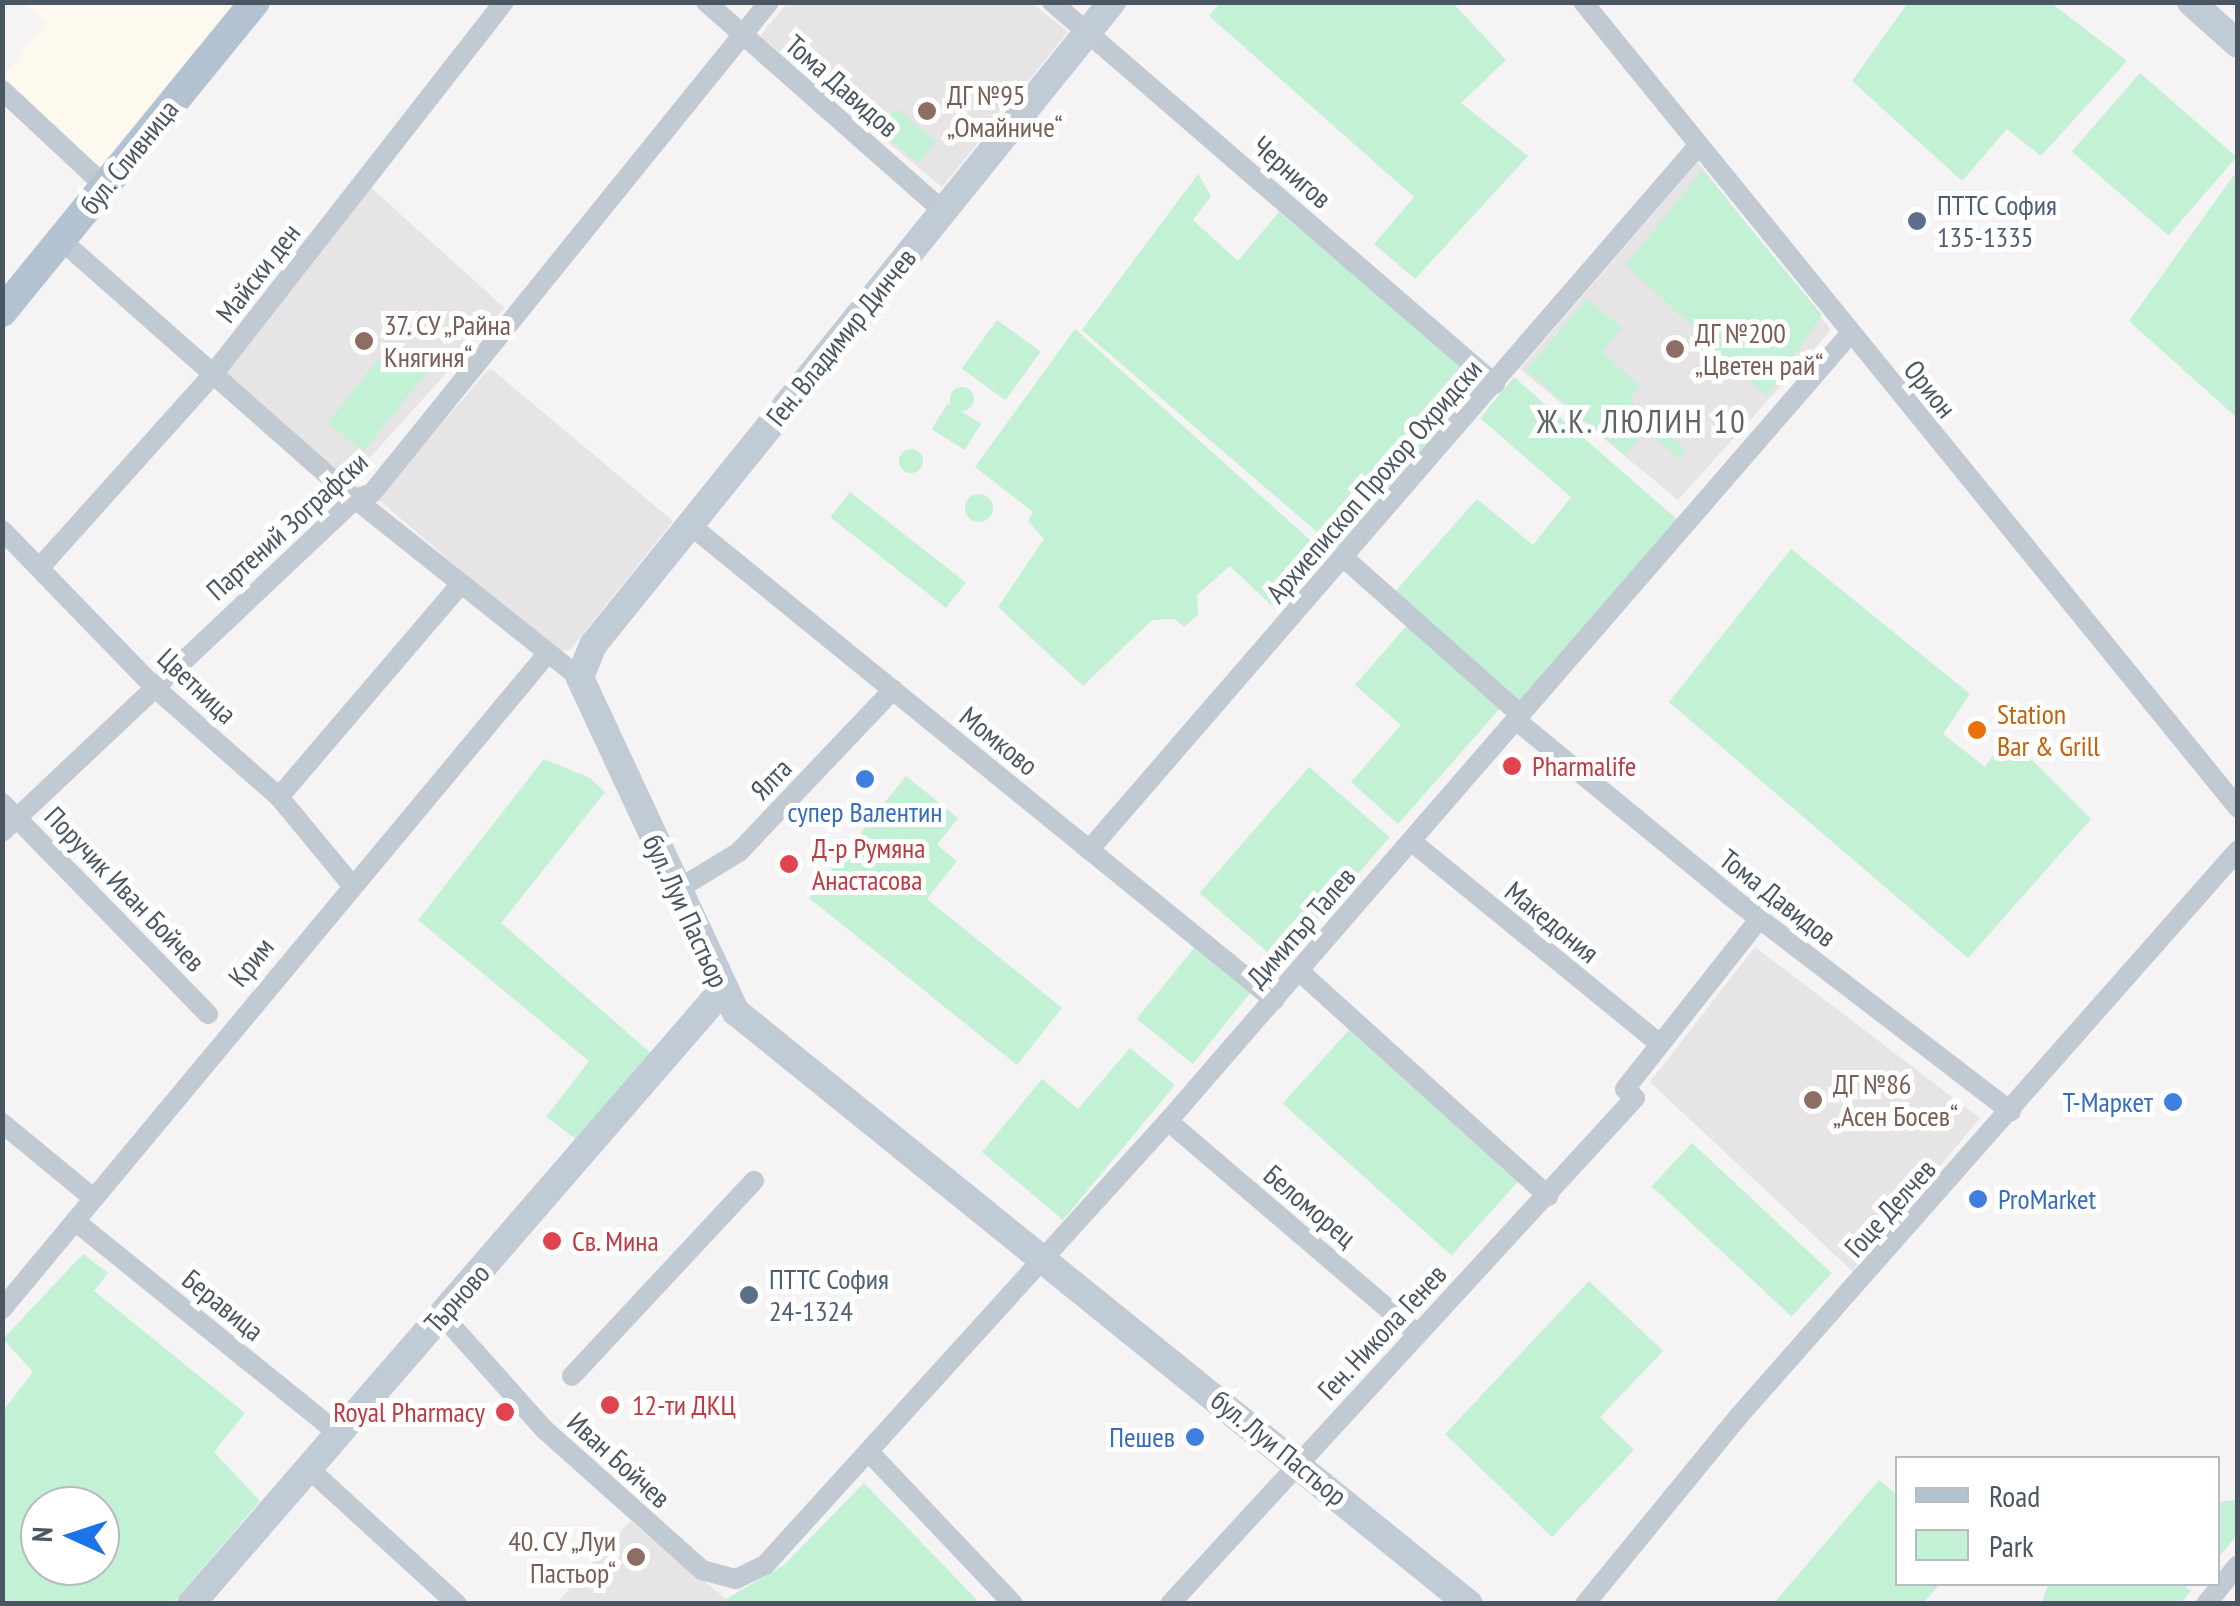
<!DOCTYPE html>
<html>
<head>
<meta charset="utf-8">
<style>
	body { margin:0 }
	#map { position:relative; width:2240px; height:1606px; overflow:hidden; background:#f5f3f3; font-family:"PT Sans Narrow",sans-serif }
	div>[style] { position:absolute }
	[style*='--x'] { left:calc(var(--x)*1px); top:calc(var(--y)*1px); width:calc(var(--w)*1px); rotate:calc(var(--a)*1deg) }
	.commercial>* { inset:0; background:#fdf9ef }
	.education>* { inset:0; background:#e6e4e5; transform-origin:0 0 }
	.green>* { inset:0; background:#c3f1d5; transform-origin:0 0 }
	.round { border-radius:50% }
	.street>* { height:20px; margin:-10px; padding:0 10px; transform-origin:10px; border-radius:10px; background:#c1cad2 }
	.secondary>* { height:28px; margin:-14px; padding:0 14px; transform-origin:14px; border-radius:14px; background:#c1cbd6 }
	.primary>* { height:30px; margin:-15px; padding:0 15px; transform-origin:15px; border-radius:15px; background:#b3c2d1 }
	.dots>* { width:28px; height:28px; translate:-50% -50%; box-sizing:border-box; border:5px solid #fff; border-radius:50% }
	span { translate:-50% -50%; white-space:nowrap; text-align:center; line-height:1.15; -webkit-text-stroke:10px #fff; paint-order:stroke }
	.street-label { font-size:28px; color:#4a5661 }
	.education-label { font-size:28px; color:#785e54 }
	.left { translate:0 -50%; text-align:left }
	.right { translate:-100% -50%; text-align:right }
	.service-label { font-size:28px; color:#4e5e75 }
	.food-label { font-size:28px; color:#c56008 }
	.health-label { font-size:28px; color:#be3a42 }
	.shop-label { font-size:28px; color:#366cbe }
	.quarter-label { font-size:32px; color:#5f6368; letter-spacing:2.5px }
	.frame { position:absolute; inset:0; border:5px solid #4a5661; pointer-events:none }
	.legend { position:absolute; left:1895px; top:1456px; width:325px; height:130px; box-sizing:border-box; background:#fff; border:2px solid #b7bbc0; margin:0; padding:12px 18px; list-style:none; font-size:30px; color:#4a5661 }
	.legend li { display:flex; align-items:center; gap:20px; height:50px }
	.legend b { width:50px; border:2px solid #b7bbc0 }
	.north { position:absolute; left:20px; top:1486px; width:100px; height:100px; box-sizing:border-box; background:#fff; border:2px solid #b7bbc0; border-radius:50%; rotate:273deg; font-size:28px; font-weight:700; line-height:40px; text-align:center; color:#4a5661 }
	.north::after { content:''; display:block; margin:auto; width:35px; height:45px; background:#1a73e8; clip-path:polygon(50% 0,100% 100%,50% 72%,0 100%) }
</style>
</head>
<body>
<div id="map">
	<div class="commercial">
		<i style="clip-path:polygon(25px 3px,234px 3px,99px 167px,4px 77px,45px 23px)"></i>
	</div>
	<div class="education">
		<i style="clip-path:polygon(788px 2px,1032px 3px,1068px 32px,942px 187px,760px 36px)"></i>
		<i style="clip-path:polygon(1698px 162px,1831px 330px,1678px 500px,1520px 369px)"></i>
		<i style="left:368px;top:185px;width:184px;height:235px;rotate:42deg"></i>
		<i style="clip-path:polygon(490px 368px,673px 521px,570px 650px,553px 650px,377px 498px)"></i>
		<i style="clip-path:polygon(1755px 947px,1980px 1118px,1852px 1271px,1650px 1082px)"></i>
		<i style="clip-path:polygon(630px 1521px,726px 1599px,728px 1603px,556px 1604px)"></i>
	</div>
	<div class="green">
		<i style="clip-path:polygon(1220px 3px,1453px 3px,1506px 60px,1461px 103px,1528px 156px,1415px 279px,1374px 244px,1414px 197px,1209px 16px)"></i>
		<i style="clip-path:polygon(1908px 3px,2051px 3px,2127px 61px,2041px 156px,2007px 129px,1962px 181px,1852px 81px)"></i>
		<i style="left:2140px;top:73px;width:128px;height:104px;rotate:41deg"></i>
		<i style="left:896px;top:108px;width:53px;height:28px;rotate:40deg"></i>
		<i style="clip-path:polygon(1702px 170px,1822px 315px,1767px 396px,1626px 265px)"></i>
		<i style="clip-path:polygon(2237px 171px,2237px 418px,2129px 321px)"></i>
		<i style="clip-path:polygon(1198px 174px,1211px 196px,1193px 220px,1238px 261px,1279px 212px,1484px 381px,1339px 551px,1082px 330px)"></i>
		<i style="clip-path:polygon(1587px 299px,1622px 328px,1602px 352px,1640px 386px,1629px 399px,1687px 450px,1679px 459px,1646px 431px,1625px 455px,1526px 370px)"></i>
		<i style="left:997px;top:320px;width:54px;height:60px;rotate:36deg"></i>
		<i style="clip-path:polygon(1075px 329px,1327px 555px,1310px 572px,1295px 565px,1271px 605px,1230px 566px,1197px 595px,1198px 615px,1184px 627px,1175px 619px,1152px 620px,1083px 686px,998px 607px,1044px 539px,1028px 521px,1033px 512px,975px 467px)"></i>
		<i style="left:391px;top:344px;width:46px;height:101px;rotate:39deg"></i>
		<i style="clip-path:polygon(1514px 377px,1679px 521px,1520px 706px,1392px 595px,1477px 499px,1533px 545px,1571px 497px,1480px 418px)"></i>
		<i class="round" style="left:950px;top:387px;width:24px;height:24px"></i>
		<i style="left:948px;top:403px;width:39px;height:31px;rotate:32deg"></i>
		<i class="round" style="left:899px;top:449px;width:24px;height:24px"></i>
		<i style="left:850px;top:492px;width:147px;height:32px;rotate:38deg"></i>
		<i class="round" style="left:965px;top:494px;width:28px;height:28px"></i>
		<i style="clip-path:polygon(1791px 549px,1970px 694px,1943px 734px,1985px 767px,2007px 735px,2091px 819px,1968px 958px,1669px 702px)"></i>
		<i style="clip-path:polygon(1409px 623px,1502px 706px,1398px 824px,1351px 782px,1401px 725px,1355px 685px)"></i>
		<i style="clip-path:polygon(544px 759px,590px 778px,605px 792px,501px 923px,652px 1054px,580px 1142px,546px 1117px,589px 1061px,418px 920px)"></i>
		<i style="left:1309px;top:767px;width:107px;height:167px;rotate:41deg"></i>
		<i style="clip-path:polygon(906px 776px,958px 818px,937px 845px,957px 861px,927px 899px,1062px 1008px,1017px 1065px,809px 898px)"></i>
		<i style="left:1194px;top:948px;width:72px;height:91px;rotate:39deg"></i>
		<i style="left:1349px;top:1030px;width:227px;height:99px;rotate:42deg"></i>
		<i style="clip-path:polygon(1130px 1048px,1175px 1085px,1063px 1220px,982px 1152px,1042px 1079px,1078px 1109px)"></i>
		<i style="left:1692px;top:1143px;width:191px;height:59px;rotate:43deg"></i>
		<i style="clip-path:polygon(evenodd,83px 1254px,108px 1273px,94px 1291px,245px 1413px,214px 1452px,260px 1501px,173px 1603px,3px 1603px,3px 1411px,33px 1372px,3px 1339px,83px 1254px,40px 1506px,100px 1506px,100px 1566px,40px 1566px,40px 1506px)"></i>
		<i style="clip-path:polygon(1589px 1281px,1663px 1351px,1600px 1417px,1634px 1450px,1552px 1537px,1445px 1434px)"></i>
		<i style="clip-path:polygon(1879px 1480px,1897px 1495px,1898px 1584px,1940px 1584px,1923px 1603px,1774px 1603px)"></i>
		<i style="clip-path:polygon(864px 1483px,980px 1603px,728px 1604px,726px 1599px,784px 1565px)"></i>
		<i style="clip-path:polygon(2237px 1500px,2237px 1535px,2218px 1558px,2218px 1502px)"></i>
		<i style="clip-path:polygon(2048px 1584px,2183px 1584px,2191px 1591px,2181px 1603px,2042px 1603px)"></i>
	</div>
	<div class="street">
		<i style="--x:706;--y:2;--w:315;--a:41.4"></i>
		<i style="--x:1052;--y:2;--w:585;--a:40.77"></i>
		<i style="--x:1583;--y:2;--w:1039;--a:50.9"></i>
		<i style="--x:2;--y:90;--w:141;--a:43"></i>
		<i style="--x:61;--y:240;--w:392;--a:41.4"></i>
		<i style="--x:355;--y:499;--w:288;--a:38.5"></i>
		<i style="--x:690;--y:525;--w:753;--a:39.12"></i>
		<i style="--x:2;--y:530;--w:217;--a:45.9"></i>
		<i style="--x:153;--y:686;--w:168;--a:41.4"></i>
		<i style="--x:279;--y:797;--w:113;--a:50.4"></i>
		<i style="--x:1343;--y:557;--w:238;--a:41.6"></i>
		<i style="--x:42;--y:565;--w:258;--a:-48.1"></i>
		<i style="--x:214;--y:373;--w:471;--a:-52"></i>
		<i style="--x:1516;--y:720;--w:277;--a:39.4"></i>
		<i style="--x:1730;--y:896;--w:354;--a:37.5"></i>
		<i style="--x:279;--y:797;--w:280;--a:-49.5"></i>
		<i style="--x:2;--y:803;--w:295;--a:45.7"></i>
		<i style="--x:2;--y:832;--w:485;--a:-43.3"></i>
		<i style="--x:355;--y:499;--w:18;--a:-19"></i>
		<i style="--x:372;--y:493;--w:631;--a:-51.04"></i>
		<i style="--x:1411;--y:841;--w:321;--a:39.2"></i>
		<i style="--x:1089;--y:850;--w:931;--a:-49.14"></i>
		<i style="--x:675;--y:891;--w:75;--a:-31.4"></i>
		<i style="--x:739;--y:852;--w:224;--a:-46.5"></i>
		<i style="--x:1299;--y:971;--w:336;--a:42.1"></i>
		<i style="--x:1168;--y:1121;--w:326;--a:40.5"></i>
		<i style="--x:2;--y:1123;--w:118;--a:39.5"></i>
		<i style="--x:75;--y:1221;--w:338;--a:38.9"></i>
		<i style="--x:2;--y:1309;--w:852;--a:-50.24"></i>
		<i style="--x:442;--y:1315;--w:154;--a:48.2"></i>
		<i style="--x:545;--y:1430;--w:210;--a:41.7"></i>
		<i style="--x:702;--y:1570;--w:35;--a:15"></i>
		<i style="--x:736;--y:1579;--w:32;--a:-26"></i>
		<i style="--x:765;--y:1565;--w:600;--a:-47.77"></i>
		<i style="--x:1168;--y:1121;--w:1040;--a:-49.09"></i>
		<i style="--x:572;--y:1376;--w:267;--a:-47"></i>
		<i style="--x:869;--y:1452;--w:209;--a:46.5"></i>
		<i style="--x:307;--y:1467;--w:203;--a:42.4"></i>
		<i style="--x:1170;--y:1604;--w:687;--a:-47.42"></i>
		<i style="--x:1635;--y:1098;--w:13;--a:-138"></i>
		<i style="--x:1625;--y:1089;--w:218;--a:-51.7"></i>
		<i style="--x:1585;--y:1604;--w:242;--a:-50.7"></i>
		<i style="--x:1738;--y:1417;--w:756;--a:-48.59"></i>
		<i style="--x:2206;--y:1604;--w:50;--a:-50.6"></i>
	</div>
	<div class="secondary">
		<i style="--x:1112;--y:2;--w:826;--a:128.91"></i>
		<i style="--x:593;--y:645;--w:35;--a:112"></i>
		<i style="--x:580;--y:678;--w:369;--a:65"></i>
		<i style="--x:736;--y:1012;--w:942;--a:38.93"></i>
		<i style="--x:2191;--y:2;--w:63;--a:41.8"></i>
		<i style="--x:191;--y:1604;--w:810;--a:-49.11"></i>
	</div>
	<div class="primary">
		<i style="--x:2;--y:312;--w:400;--a:-50.8"></i>
	</div>
	<div class="dots">
		<i style="left:927px;top:111px;background:#8d6e63"></i>
		<i style="left:1917px;top:221px;background:#5c6f8a"></i>
		<i style="left:364px;top:341px;background:#8d6e63"></i>
		<i style="left:1675px;top:349px;background:#8d6e63"></i>
		<i style="left:1977px;top:730px;background:#e8710a"></i>
		<i style="left:1512px;top:766px;background:#e0444e"></i>
		<i style="left:865px;top:779px;background:#3f7fe0"></i>
		<i style="left:789px;top:864px;background:#e0444e"></i>
		<i style="left:1813px;top:1100px;background:#8d6e63"></i>
		<i style="left:2173px;top:1102px;background:#3f7fe0"></i>
		<i style="left:1978px;top:1199px;background:#3f7fe0"></i>
		<i style="left:552px;top:1241px;background:#e0444e"></i>
		<i style="left:749px;top:1295px;background:#5c6f8a"></i>
		<i style="left:610px;top:1405px;background:#e0444e"></i>
		<i style="left:505px;top:1412px;background:#e0444e"></i>
		<i style="left:1195px;top:1437px;background:#3f7fe0"></i>
		<i style="left:636px;top:1557px;background:#8d6e63"></i>
	</div>
	<div class="street-label">
		<span style="left:842px;top:86px;rotate:41deg">Тома Давидов</span>
		<span style="left:129px;top:157px;rotate:-51deg">бул. Сливница</span>
		<span style="left:1292px;top:172px;rotate:41deg">Чернигов</span>
		<span style="left:258px;top:273px;rotate:-52deg">Майски ден</span>
		<span style="left:841px;top:337px;rotate:-51deg">Ген. Владимир Динчев</span>
		<span style="left:1930px;top:389px;rotate:51deg">Орион</span>
		<span style="left:1374px;top:481px;rotate:-49deg">Архиепископ Прохор Охридски</span>
		<span style="left:287px;top:526px;rotate:-42deg">Партений Зографски</span>
		<span style="left:197px;top:686px;rotate:43deg">Цветница</span>
		<span style="left:999px;top:741px;rotate:39deg">Момково</span>
		<span style="left:771px;top:779px;rotate:-46deg">Ялта</span>
		<span style="left:125px;top:889px;rotate:46deg">Поручик Иван Бойчев</span>
		<span style="left:1778px;top:898px;rotate:38deg">Тома Давидов</span>
		<span style="left:686px;top:911px;rotate:65deg">бул. Луи Пастьор</span>
		<span style="left:1552px;top:922px;rotate:39deg">Македония</span>
		<span style="left:1301px;top:927px;rotate:-49deg">Димитър Талев</span>
		<span style="left:251px;top:962px;rotate:-51deg">Крим</span>
		<span style="left:1310px;top:1206px;rotate:40deg">Беломорец</span>
		<span style="left:1890px;top:1208px;rotate:-48deg">Гоце Делчев</span>
		<span style="left:457px;top:1298px;rotate:-48deg">Търново</span>
		<span style="left:223px;top:1305px;rotate:39deg">Беравица</span>
		<span style="left:1382px;top:1332px;rotate:-47deg">Ген. Никола Генев</span>
		<span style="left:1279px;top:1448px;rotate:39deg">бул. Луи Пастьор</span>
		<span style="left:619px;top:1460px;rotate:42deg">Иван Бойчев</span>
	</div>
	<div class="education-label">
		<span class="left" style="left:947px;top:111px">ДГ №95<br>„Омайниче“</span>
		<span class="left" style="left:384px;top:341px">37. СУ „Райна<br>Княгиня“</span>
		<span class="left" style="left:1695px;top:349px">ДГ №200<br>„Цветен рай“</span>
		<span class="left" style="left:1833px;top:1100px">ДГ №86<br>„Асен Босев“</span>
		<span class="right" style="left:616px;top:1557px">40. СУ „Луи<br>Пастьор“</span>
	</div>
	<div class="service-label">
		<span class="left" style="left:1937px;top:221px">ПТТС София<br>135-1335</span>
		<span class="left" style="left:769px;top:1295px">ПТТС София<br>24-1324</span>
	</div>
	<div class="food-label">
		<span class="left" style="left:1997px;top:730px">Station<br>Bar &amp; Grill</span>
	</div>
	<div class="health-label">
		<span class="left" style="left:1532px;top:766px">Pharmalife</span>
		<span class="left" style="left:812px;top:864px">Д-р Румяна<br>Анастасова</span>
		<span class="left" style="left:572px;top:1241px">Св. Мина</span>
		<span class="left" style="left:632px;top:1405px">12-ти ДКЦ</span>
		<span class="right" style="left:485px;top:1412px">Royal Pharmacy</span>
	</div>
	<div class="shop-label">
		<span style="left:865px;top:812px">супер Валентин</span>
		<span class="right" style="left:2153px;top:1102px">Т-Маркет</span>
		<span class="left" style="left:1998px;top:1199px">ProMarket</span>
		<span class="right" style="left:1175px;top:1437px">Пешев</span>
	</div>
	<div class="quarter-label">
		<span style="left:1642px;top:421px">Ж.К. ЛЮЛИН 10</span>
	</div>
	<div class="frame"></div>
	<ul class="legend">
	<li><b style="height:12px;background:#b3c2d1"></b>Road</li>
	<li><b style="height:28px;background:#c3f1d5"></b>Park</li>
	</ul>
	<div class="north">N</div>
</div>
</body>
</html>
